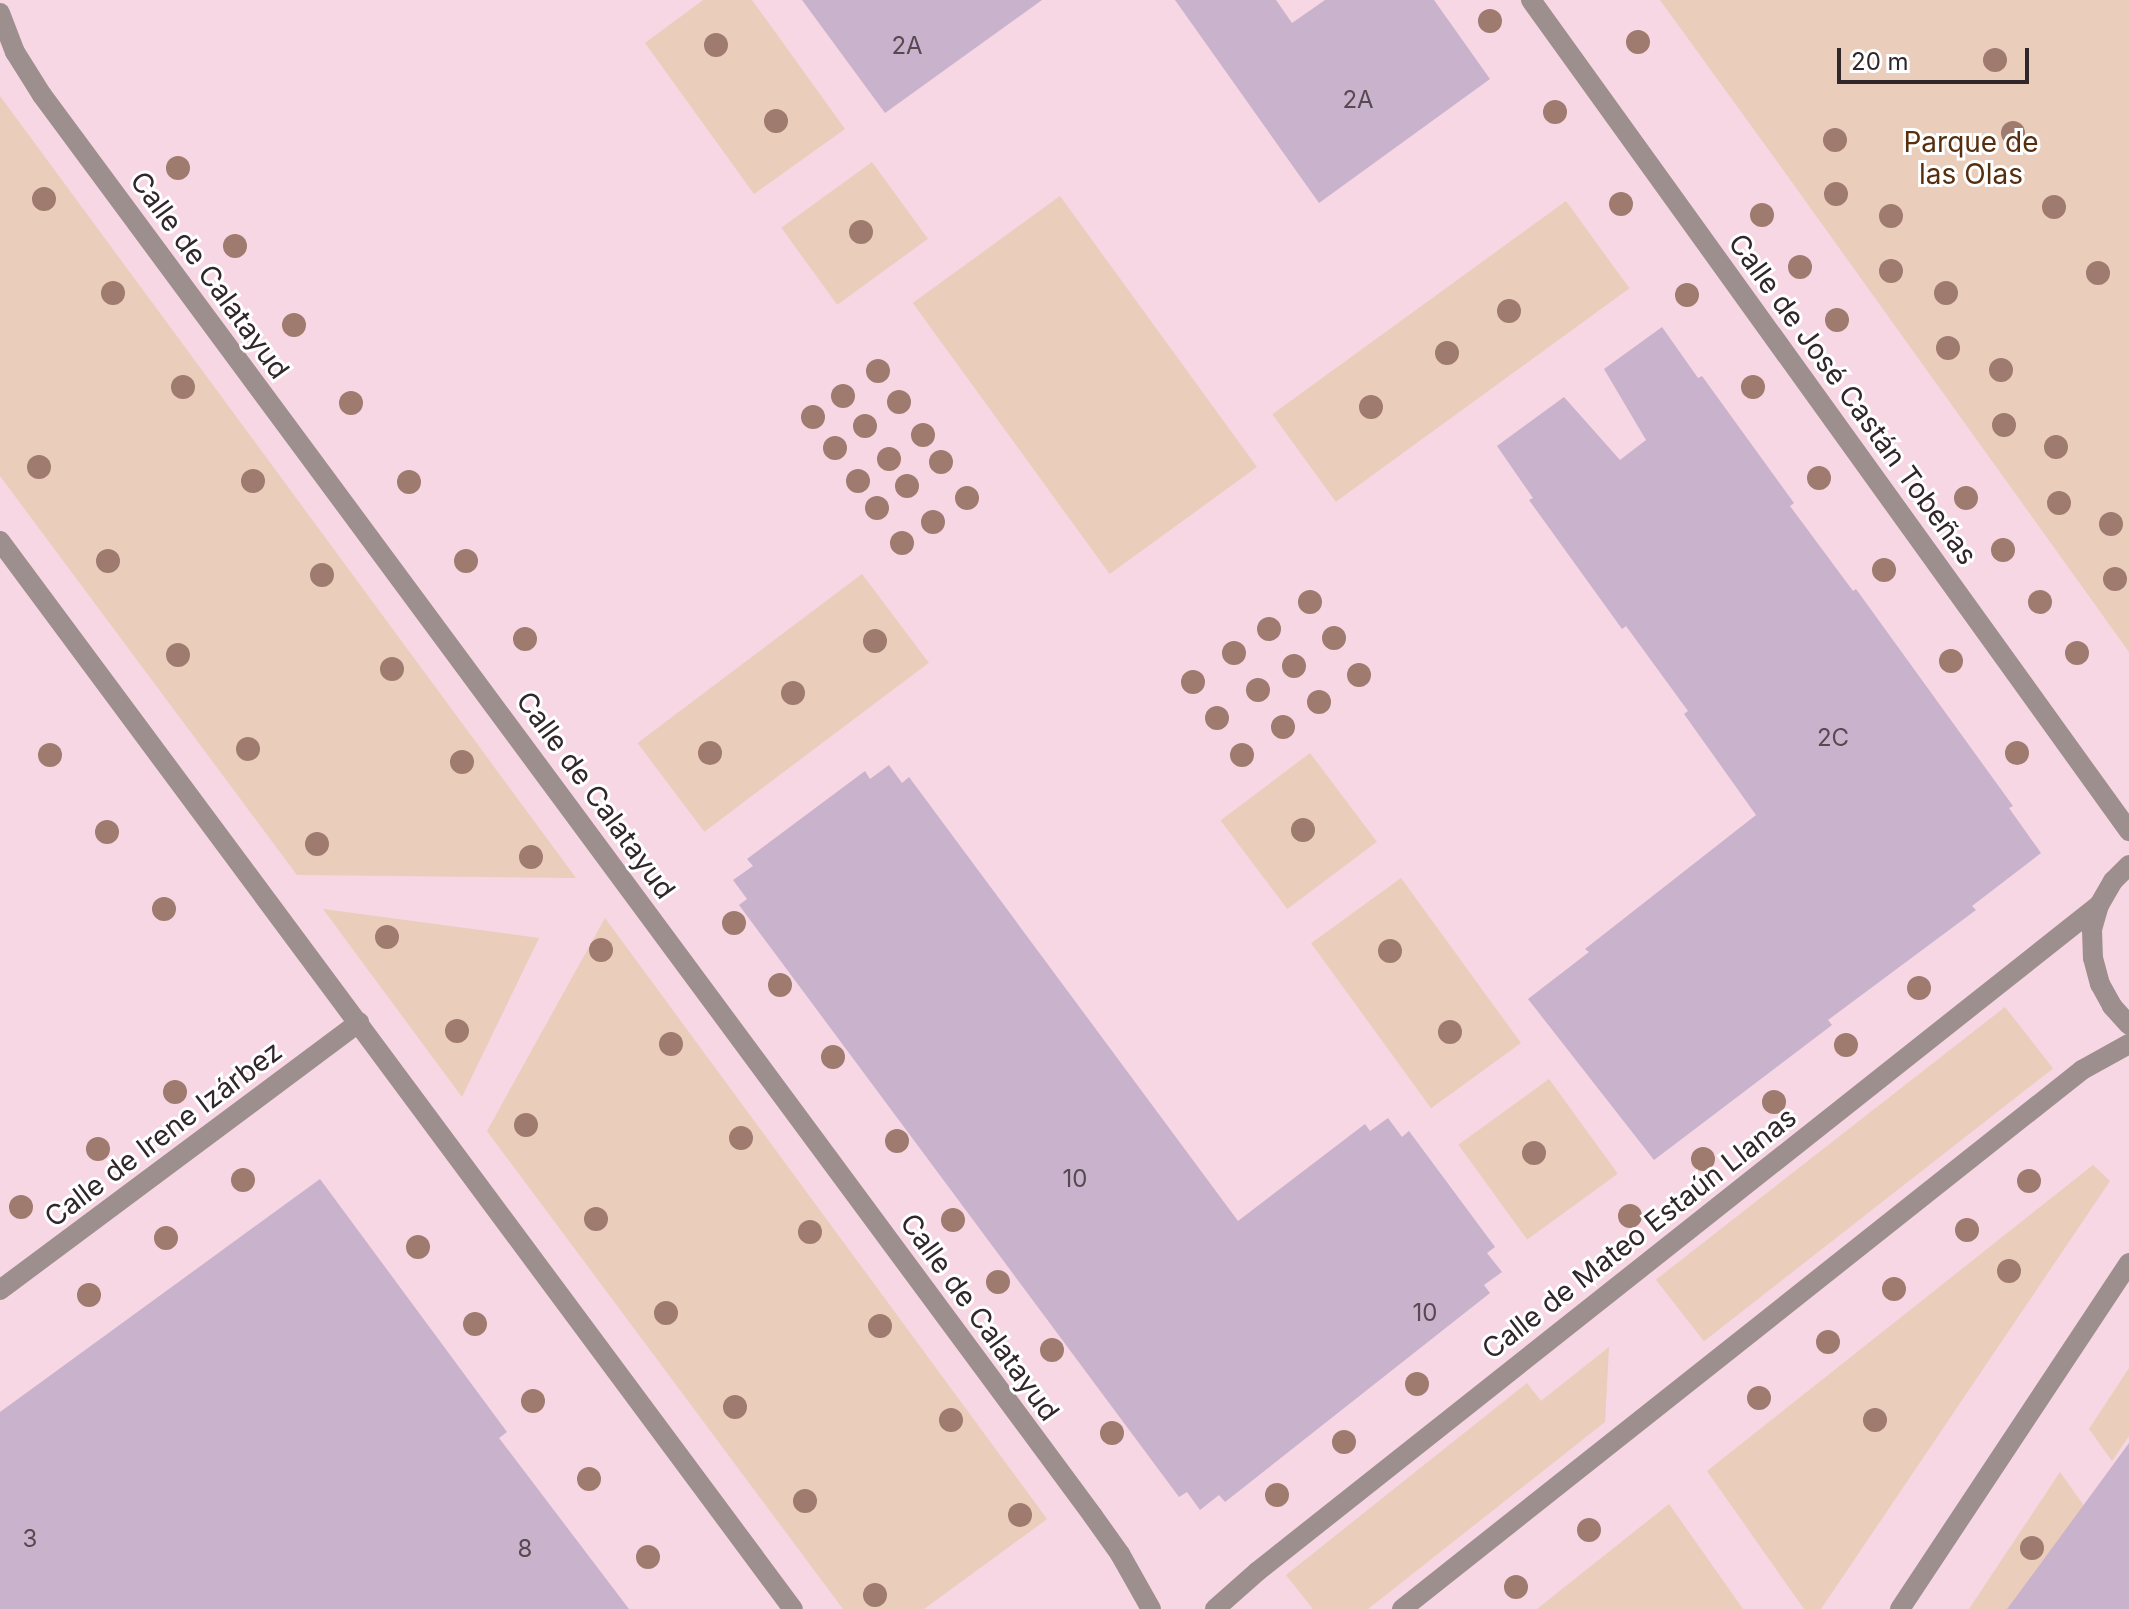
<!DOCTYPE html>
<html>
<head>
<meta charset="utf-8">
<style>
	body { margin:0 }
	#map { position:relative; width:2129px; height:1609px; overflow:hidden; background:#f6d7e3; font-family:Inter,sans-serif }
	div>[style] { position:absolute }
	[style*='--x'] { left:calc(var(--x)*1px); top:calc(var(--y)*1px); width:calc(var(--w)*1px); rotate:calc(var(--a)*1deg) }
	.green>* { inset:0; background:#eacdbb; transform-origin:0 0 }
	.building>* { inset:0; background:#c9b2cc }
	.street>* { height:20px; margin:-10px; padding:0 10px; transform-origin:10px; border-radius:10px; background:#9d8f8e }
	.trees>* { width:24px; height:24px; margin:-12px; border-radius:50%; background:#9f7a6e }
	span { translate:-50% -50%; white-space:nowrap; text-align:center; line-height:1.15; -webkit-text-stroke:6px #fff; paint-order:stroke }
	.number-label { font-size:24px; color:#574952 }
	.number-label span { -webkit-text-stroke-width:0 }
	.park-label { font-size:28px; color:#572e0e }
	.street-label { font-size:28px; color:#31262a }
	.scale { position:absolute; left:1837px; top:48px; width:192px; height:36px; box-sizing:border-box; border:4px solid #31262a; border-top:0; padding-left:10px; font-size:24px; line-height:28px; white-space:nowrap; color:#31262a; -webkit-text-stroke:6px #fff; paint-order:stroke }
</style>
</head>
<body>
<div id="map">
	<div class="green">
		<i style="clip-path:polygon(703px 0,752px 0,845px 129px,754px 194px,645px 43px)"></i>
		<i style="clip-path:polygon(1660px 0,2129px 0,2129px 652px,1776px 160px)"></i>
		<i style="clip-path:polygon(0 96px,576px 878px,297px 875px,0 476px)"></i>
		<i style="left:872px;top:162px;width:95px;height:112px;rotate:54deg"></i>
		<i style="left:1060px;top:196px;width:335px;height:182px;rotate:54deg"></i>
		<i style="left:1566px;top:201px;width:108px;height:363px;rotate:54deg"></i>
		<i style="left:862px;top:574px;width:111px;height:281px;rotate:53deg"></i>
		<i style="left:1310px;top:753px;width:111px;height:112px;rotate:53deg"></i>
		<i style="left:1401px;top:878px;width:204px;height:111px;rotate:54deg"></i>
		<i style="clip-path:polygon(323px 909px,539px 938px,462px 1097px)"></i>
		<i style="clip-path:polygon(605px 918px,1047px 1519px,924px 1609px,843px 1609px,487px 1131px)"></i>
		<i style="left:2005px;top:1007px;width:78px;height:443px;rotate:52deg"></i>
		<i style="left:1549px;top:1079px;width:117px;height:112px;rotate:54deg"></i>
		<i style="clip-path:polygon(2093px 1165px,2110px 1181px,1821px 1609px,1804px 1609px,1707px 1471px)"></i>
		<i style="clip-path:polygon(1609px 1347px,1605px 1422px,1368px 1609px,1313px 1609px,1286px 1575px,1527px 1383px,1541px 1401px)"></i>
		<i style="clip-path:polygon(2129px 1368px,2129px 1436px,2112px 1461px,2089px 1429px)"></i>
		<i style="clip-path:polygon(2060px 1472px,2084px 1506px,2007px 1609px,1969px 1609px)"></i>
		<i style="clip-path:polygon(1669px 1504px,1743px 1609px,1537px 1609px)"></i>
	</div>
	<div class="building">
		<i style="clip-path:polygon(802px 0,1042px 0,885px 113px)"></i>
		<i style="clip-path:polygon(1175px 0,1276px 0,1292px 23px,1325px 0,1434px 0,1490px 79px,1319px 203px)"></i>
		<i style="clip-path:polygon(1662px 327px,1698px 378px,1702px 376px,1794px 503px,1790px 506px,1853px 591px,1856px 589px,2013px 806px,2009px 808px,2041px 853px,1972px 906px,1976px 910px,1828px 1020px,1832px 1025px,1654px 1160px,1528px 999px,1589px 952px,1585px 949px,1756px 815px,1684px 714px,1688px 711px,1626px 626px,1622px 629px,1529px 500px,1533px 498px,1497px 446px,1564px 397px,1620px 460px,1646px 440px,1604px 369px)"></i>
		<i style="clip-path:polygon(889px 765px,902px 783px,909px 777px,1238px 1221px,1365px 1124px,1370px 1131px,1388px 1118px,1402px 1137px,1409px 1131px,1495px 1247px,1487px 1253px,1502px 1272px,1484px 1285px,1490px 1293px,1225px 1502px,1219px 1495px,1200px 1510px,1187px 1492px,1179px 1497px,739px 905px,747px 899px,733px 880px,753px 866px,747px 859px,865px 771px,870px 779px)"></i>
		<i style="clip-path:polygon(320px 1179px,507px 1432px,499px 1438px,629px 1609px,0 1609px,0 1412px)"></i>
		<i style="clip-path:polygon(2129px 1443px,2129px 1609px,2007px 1609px,2055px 1544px)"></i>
	</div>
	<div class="street">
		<i style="--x:1531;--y:0;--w:1024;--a:54.26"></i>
		<i style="--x:0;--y:13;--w:42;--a:69"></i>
		<i style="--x:15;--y:52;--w:51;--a:57.9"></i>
		<i style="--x:42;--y:95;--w:1767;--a:53.51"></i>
		<i style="--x:1093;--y:1516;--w:47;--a:54.6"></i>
		<i style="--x:1120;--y:1554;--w:63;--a:60.6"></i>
		<i style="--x:0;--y:541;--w:1330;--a:53.41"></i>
		<i style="--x:2129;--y:865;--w:23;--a:135"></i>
		<i style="--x:2113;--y:881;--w:28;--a:120"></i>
		<i style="--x:2099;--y:905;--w:26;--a:106"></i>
		<i style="--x:2092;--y:930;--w:28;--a:88"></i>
		<i style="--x:2093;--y:958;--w:27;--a:75"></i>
		<i style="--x:2100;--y:984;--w:25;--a:61"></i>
		<i style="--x:2112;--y:1006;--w:25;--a:48"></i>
		<i style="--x:0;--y:1290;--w:448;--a:-36.7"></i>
		<i style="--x:1215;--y:1609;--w:57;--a:-41.5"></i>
		<i style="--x:1258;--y:1571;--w:1073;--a:-38.38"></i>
		<i style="--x:1402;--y:1609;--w:868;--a:-38.4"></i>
		<i style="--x:2082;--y:1070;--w:54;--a:-29"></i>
		<i style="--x:1900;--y:1609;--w:415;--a:-56.5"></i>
	</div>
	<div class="trees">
		<i style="left:1490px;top:21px"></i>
		<i style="left:1638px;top:42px"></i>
		<i style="left:716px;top:45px"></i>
		<i style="left:1995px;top:60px"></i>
		<i style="left:1555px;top:112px"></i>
		<i style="left:776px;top:121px"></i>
		<i style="left:2013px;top:133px"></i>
		<i style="left:1835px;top:140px"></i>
		<i style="left:178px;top:168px"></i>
		<i style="left:1836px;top:194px"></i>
		<i style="left:44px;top:199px"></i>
		<i style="left:1621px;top:204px"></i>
		<i style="left:2054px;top:207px"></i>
		<i style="left:1762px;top:215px"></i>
		<i style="left:1891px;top:216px"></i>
		<i style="left:861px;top:232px"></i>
		<i style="left:235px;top:246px"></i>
		<i style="left:1800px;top:267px"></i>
		<i style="left:1891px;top:271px"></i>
		<i style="left:2098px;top:273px"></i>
		<i style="left:113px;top:293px"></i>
		<i style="left:1946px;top:293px"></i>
		<i style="left:1687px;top:295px"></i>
		<i style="left:1509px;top:311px"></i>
		<i style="left:1837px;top:320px"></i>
		<i style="left:294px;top:325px"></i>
		<i style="left:1948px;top:348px"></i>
		<i style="left:1447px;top:353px"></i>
		<i style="left:2001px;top:370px"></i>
		<i style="left:878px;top:371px"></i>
		<i style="left:183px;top:387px"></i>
		<i style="left:1753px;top:387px"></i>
		<i style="left:843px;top:396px"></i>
		<i style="left:899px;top:402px"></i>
		<i style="left:351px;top:403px"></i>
		<i style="left:1371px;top:407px"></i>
		<i style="left:813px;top:417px"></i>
		<i style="left:2004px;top:425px"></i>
		<i style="left:865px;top:426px"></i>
		<i style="left:923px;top:435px"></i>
		<i style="left:2056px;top:447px"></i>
		<i style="left:835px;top:448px"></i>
		<i style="left:889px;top:459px"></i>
		<i style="left:941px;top:462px"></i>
		<i style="left:39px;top:467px"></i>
		<i style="left:1819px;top:478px"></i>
		<i style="left:253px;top:481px"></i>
		<i style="left:858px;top:481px"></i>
		<i style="left:409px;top:482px"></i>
		<i style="left:907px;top:486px"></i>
		<i style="left:967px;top:498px"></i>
		<i style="left:1966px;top:498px"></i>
		<i style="left:2059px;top:503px"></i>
		<i style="left:877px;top:508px"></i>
		<i style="left:933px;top:522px"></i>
		<i style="left:2111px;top:524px"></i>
		<i style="left:902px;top:543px"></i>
		<i style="left:2003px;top:550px"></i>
		<i style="left:108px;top:561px"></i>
		<i style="left:466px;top:561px"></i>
		<i style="left:1884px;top:570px"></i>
		<i style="left:322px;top:575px"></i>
		<i style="left:2115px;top:579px"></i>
		<i style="left:1310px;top:602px"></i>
		<i style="left:2040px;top:602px"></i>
		<i style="left:1269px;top:629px"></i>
		<i style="left:1334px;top:638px"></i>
		<i style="left:525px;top:639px"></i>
		<i style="left:875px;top:641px"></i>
		<i style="left:1234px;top:653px"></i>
		<i style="left:2077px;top:653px"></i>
		<i style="left:178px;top:655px"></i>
		<i style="left:1951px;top:661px"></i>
		<i style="left:1294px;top:666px"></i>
		<i style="left:392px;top:669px"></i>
		<i style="left:1359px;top:675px"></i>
		<i style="left:1193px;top:682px"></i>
		<i style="left:1258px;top:690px"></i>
		<i style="left:793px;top:693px"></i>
		<i style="left:1319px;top:702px"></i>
		<i style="left:1217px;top:718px"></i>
		<i style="left:1283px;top:727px"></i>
		<i style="left:248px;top:749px"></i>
		<i style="left:710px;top:753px"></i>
		<i style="left:2017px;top:753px"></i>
		<i style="left:50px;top:755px"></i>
		<i style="left:1242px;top:755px"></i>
		<i style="left:462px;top:762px"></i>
		<i style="left:1303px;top:830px"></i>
		<i style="left:107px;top:832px"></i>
		<i style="left:317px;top:844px"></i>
		<i style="left:531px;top:857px"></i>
		<i style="left:164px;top:909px"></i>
		<i style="left:734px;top:923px"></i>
		<i style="left:387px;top:937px"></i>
		<i style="left:601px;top:950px"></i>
		<i style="left:1390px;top:951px"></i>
		<i style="left:780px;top:985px"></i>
		<i style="left:1919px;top:988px"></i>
		<i style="left:457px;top:1031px"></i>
		<i style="left:1450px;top:1032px"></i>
		<i style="left:671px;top:1044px"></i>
		<i style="left:1846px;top:1045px"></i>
		<i style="left:833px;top:1057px"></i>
		<i style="left:175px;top:1092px"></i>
		<i style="left:1774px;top:1102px"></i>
		<i style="left:526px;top:1125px"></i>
		<i style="left:741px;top:1138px"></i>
		<i style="left:897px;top:1141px"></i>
		<i style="left:98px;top:1149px"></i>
		<i style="left:1534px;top:1153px"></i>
		<i style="left:1703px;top:1159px"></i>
		<i style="left:243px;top:1180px"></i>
		<i style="left:2029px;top:1181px"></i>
		<i style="left:21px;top:1207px"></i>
		<i style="left:1630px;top:1216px"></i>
		<i style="left:596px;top:1219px"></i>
		<i style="left:953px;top:1220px"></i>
		<i style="left:1967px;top:1230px"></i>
		<i style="left:810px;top:1232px"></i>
		<i style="left:166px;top:1238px"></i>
		<i style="left:418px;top:1247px"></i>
		<i style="left:2009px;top:1271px"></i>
		<i style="left:998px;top:1282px"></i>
		<i style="left:1894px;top:1289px"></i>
		<i style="left:89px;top:1295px"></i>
		<i style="left:666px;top:1313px"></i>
		<i style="left:475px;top:1324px"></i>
		<i style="left:880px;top:1326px"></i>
		<i style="left:1828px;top:1342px"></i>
		<i style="left:1052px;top:1350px"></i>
		<i style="left:1417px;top:1384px"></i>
		<i style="left:1759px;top:1398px"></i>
		<i style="left:533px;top:1401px"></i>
		<i style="left:735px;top:1407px"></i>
		<i style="left:951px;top:1420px"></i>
		<i style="left:1875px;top:1420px"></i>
		<i style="left:1112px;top:1433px"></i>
		<i style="left:1344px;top:1442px"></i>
		<i style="left:589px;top:1479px"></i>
		<i style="left:1277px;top:1495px"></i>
		<i style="left:805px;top:1501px"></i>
		<i style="left:1020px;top:1515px"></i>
		<i style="left:1589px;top:1530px"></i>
		<i style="left:2032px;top:1548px"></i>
		<i style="left:648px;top:1557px"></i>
		<i style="left:1516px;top:1587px"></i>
		<i style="left:875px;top:1595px"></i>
	</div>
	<div class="number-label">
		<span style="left:907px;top:46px">2A</span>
		<span style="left:1358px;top:100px">2A</span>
		<span style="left:1833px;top:738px">2C</span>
		<span style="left:1075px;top:1179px">10</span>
		<span style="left:1425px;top:1313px">10</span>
		<span style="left:30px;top:1539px">3</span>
		<span style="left:525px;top:1549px">8</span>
	</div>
	<div class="park-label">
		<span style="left:1971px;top:158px">Parque de<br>las Olas</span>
	</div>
	<div class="street-label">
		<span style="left:210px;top:275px;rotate:54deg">Calle de Calatayud</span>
		<span style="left:1853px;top:399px;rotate:54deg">Calle de José Castán Tobeñas</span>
		<span style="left:596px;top:795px;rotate:54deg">Calle de Calatayud</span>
		<span style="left:163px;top:1134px;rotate:-37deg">Calle de Irene Izárbez</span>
		<span style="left:1639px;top:1233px;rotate:-38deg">Calle de Mateo Estaún Llanas</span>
		<span style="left:980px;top:1317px;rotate:54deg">Calle de Calatayud</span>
	</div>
	<div class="scale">20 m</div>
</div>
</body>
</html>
